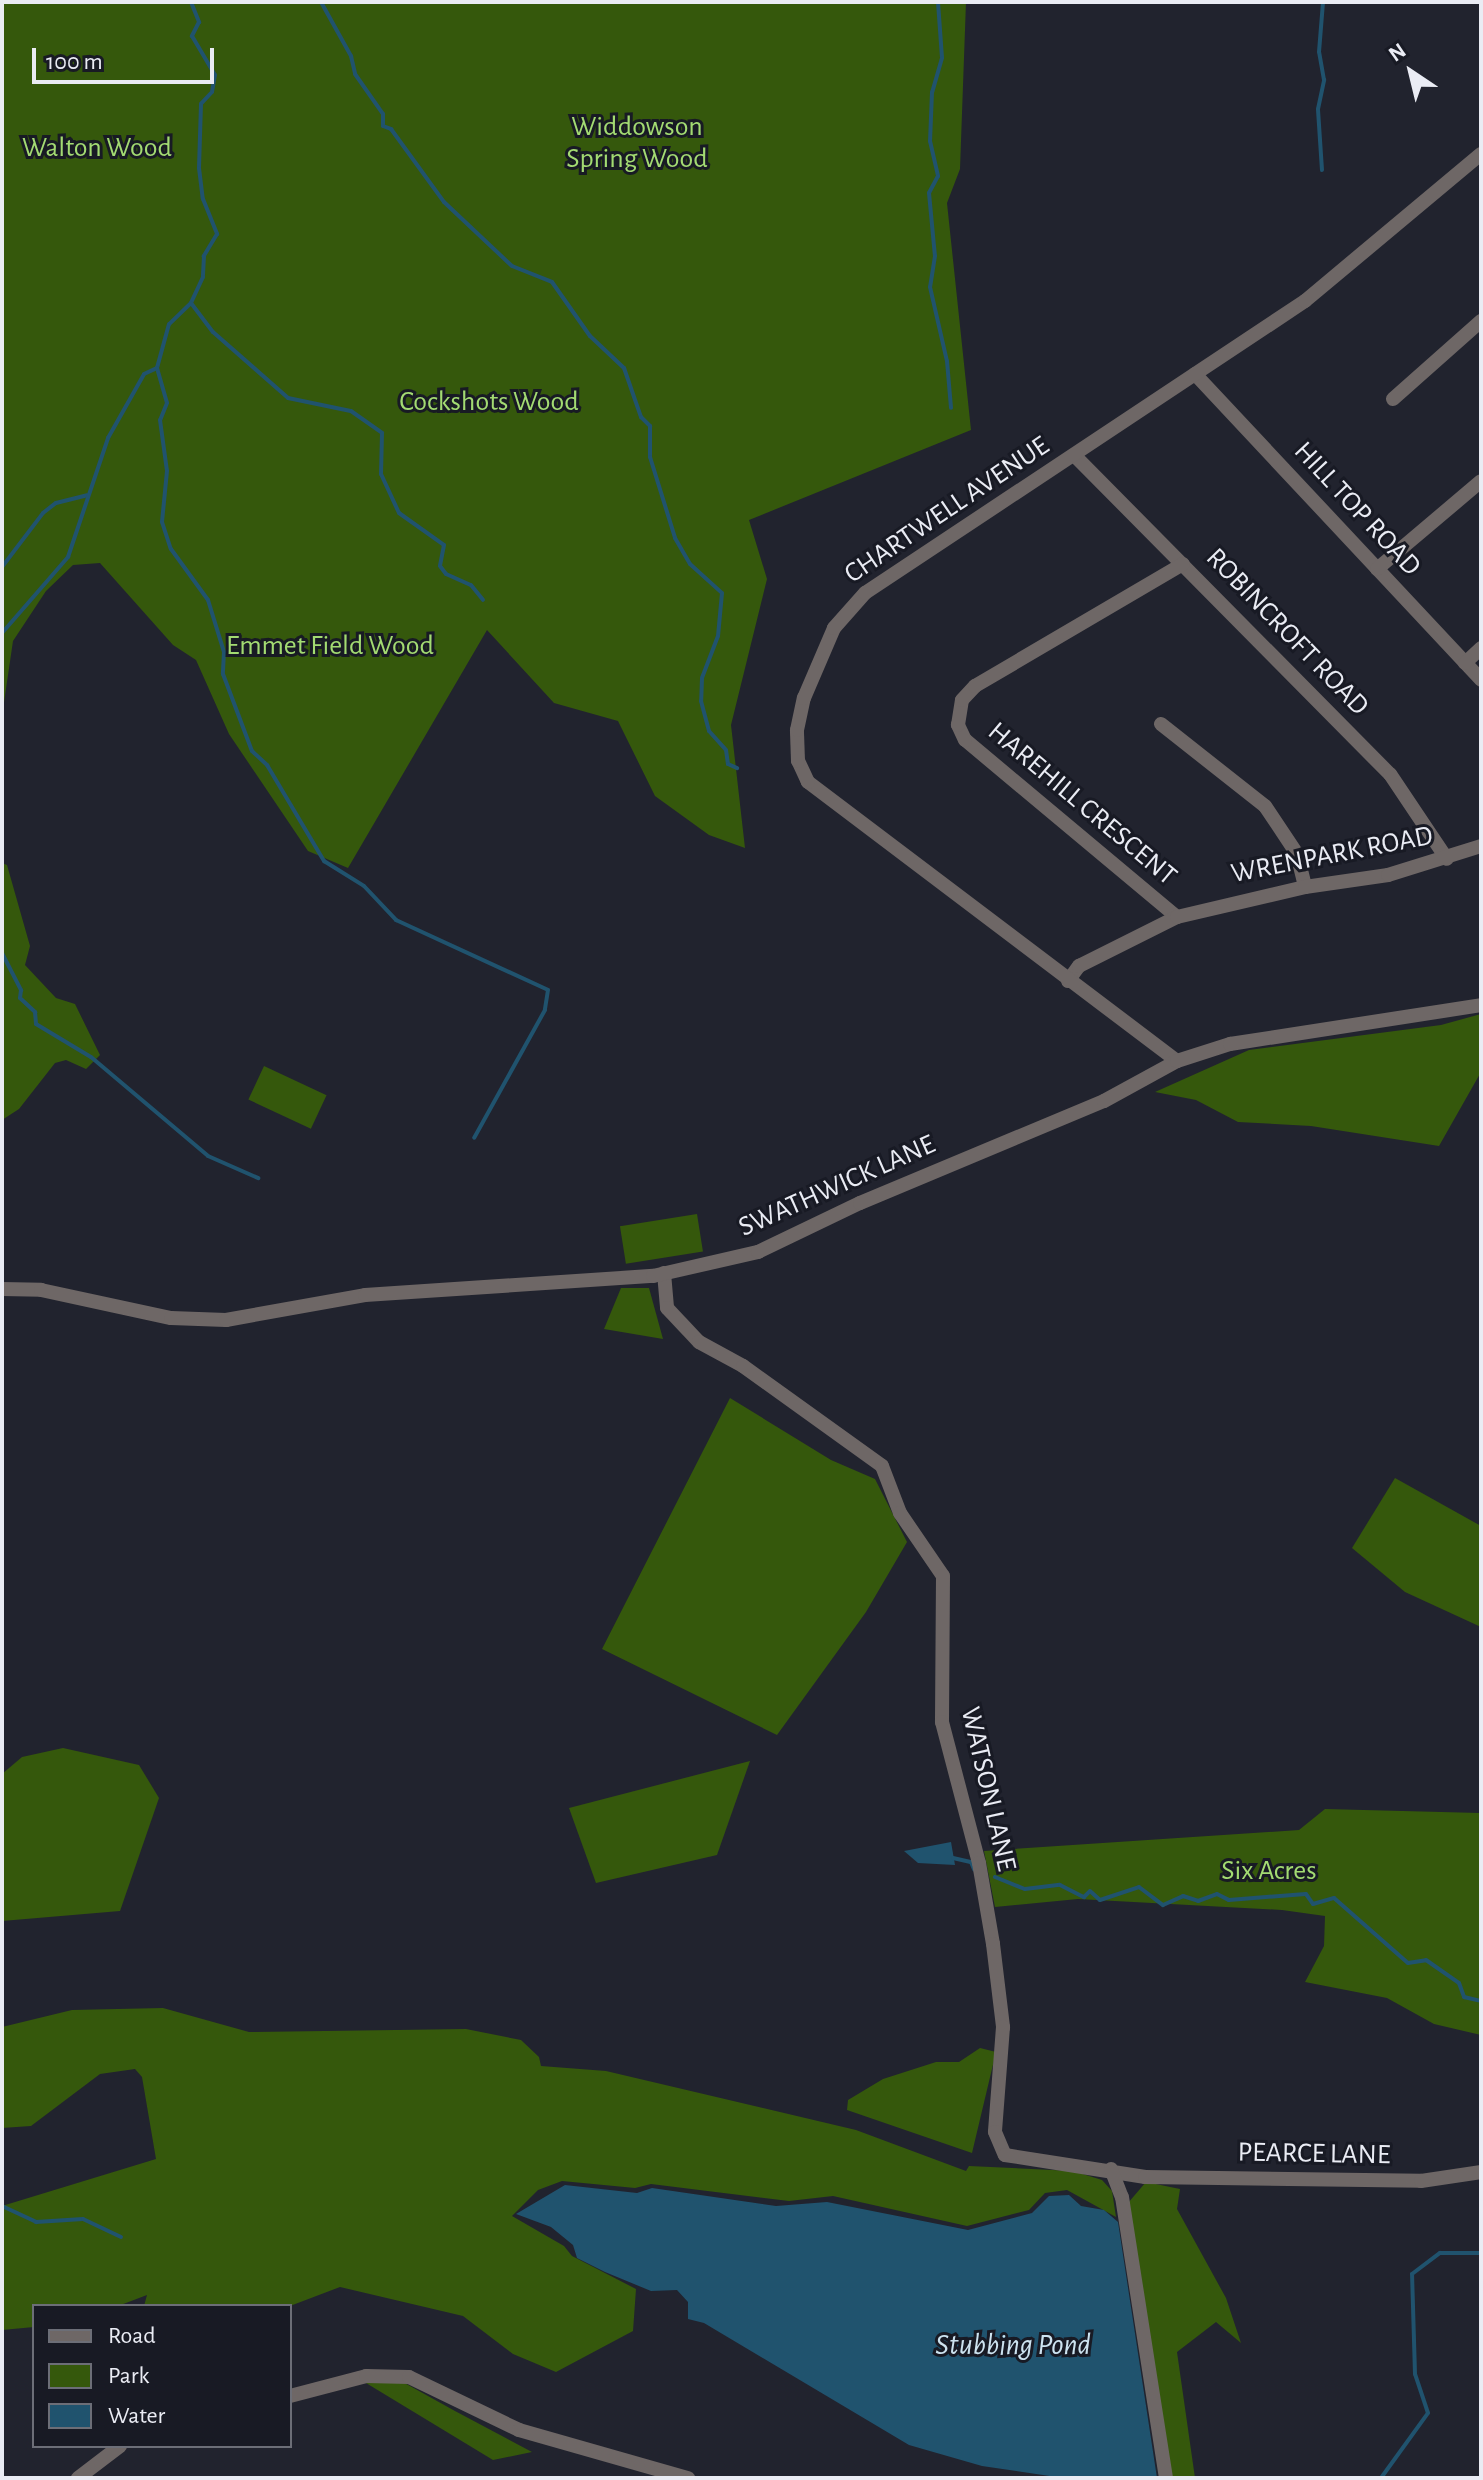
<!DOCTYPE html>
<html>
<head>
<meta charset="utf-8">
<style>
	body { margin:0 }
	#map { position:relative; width:1483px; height:2480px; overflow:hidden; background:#21232e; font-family:"Alegreya Sans",sans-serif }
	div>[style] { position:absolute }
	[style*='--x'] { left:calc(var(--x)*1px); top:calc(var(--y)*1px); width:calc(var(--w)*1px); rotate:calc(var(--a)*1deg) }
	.green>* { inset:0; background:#35580c; transform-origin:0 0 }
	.water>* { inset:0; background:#20536e }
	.stream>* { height:4px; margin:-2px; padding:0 2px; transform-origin:2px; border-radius:2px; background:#20536e }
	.minor>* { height:14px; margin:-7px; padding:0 7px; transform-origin:7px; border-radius:7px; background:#6e6766 }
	span { translate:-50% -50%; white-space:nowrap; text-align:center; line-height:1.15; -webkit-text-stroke:6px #181a24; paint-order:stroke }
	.park-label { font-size:28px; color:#a3db72 }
	.street-label { font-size:28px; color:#eaecf4 }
	.water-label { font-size:30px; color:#cde3f0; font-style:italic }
	.frame { position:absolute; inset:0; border:4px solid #eaecf4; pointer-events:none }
	.legend { position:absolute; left:32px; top:2304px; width:260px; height:144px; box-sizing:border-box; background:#181a24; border:2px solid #6c6e77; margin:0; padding:10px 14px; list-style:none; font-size:24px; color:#eaecf4 }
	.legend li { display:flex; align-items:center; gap:16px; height:40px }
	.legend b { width:40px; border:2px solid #6c6e77 }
	.north { position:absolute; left:1371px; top:32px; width:80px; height:80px; -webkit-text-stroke:6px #181a24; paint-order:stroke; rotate:325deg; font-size:22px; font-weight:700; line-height:32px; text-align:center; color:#eaecf4 }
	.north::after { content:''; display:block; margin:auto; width:28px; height:36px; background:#eaecf4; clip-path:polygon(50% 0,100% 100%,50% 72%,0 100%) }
	.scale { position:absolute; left:32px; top:48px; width:182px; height:36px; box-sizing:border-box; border:4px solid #eaecf4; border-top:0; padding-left:10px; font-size:24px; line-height:28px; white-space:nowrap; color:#eaecf4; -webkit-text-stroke:6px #181a24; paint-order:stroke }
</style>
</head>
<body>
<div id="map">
	<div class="green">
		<i style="clip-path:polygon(2px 2px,966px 2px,960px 169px,947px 203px,971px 430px,749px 520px,767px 579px,731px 725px,745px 848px,709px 835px,655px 796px,618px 721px,554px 703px,487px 630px,348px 868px,308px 851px,229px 734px,196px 660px,173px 645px,100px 563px,73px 565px,46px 591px,13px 641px,2px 716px)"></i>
		<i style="clip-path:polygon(2px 863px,7px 865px,30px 946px,25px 965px,56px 998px,75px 1004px,100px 1055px,86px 1069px,66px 1060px,55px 1063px,19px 1109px,2px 1120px)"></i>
		<i style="clip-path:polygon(1481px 1014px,1481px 1072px,1439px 1146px,1311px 1126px,1238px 1122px,1196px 1100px,1155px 1092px,1249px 1050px,1441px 1025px)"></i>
		<i style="left:264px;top:1066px;width:69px;height:37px;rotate:25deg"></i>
		<i style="left:697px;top:1214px;width:38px;height:78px;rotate:81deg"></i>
		<i style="clip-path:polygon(621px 1288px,649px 1288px,663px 1339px,604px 1329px)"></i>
		<i style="clip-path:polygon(730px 1398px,831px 1460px,875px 1479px,907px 1542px,866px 1612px,777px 1735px,602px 1649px)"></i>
		<i style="clip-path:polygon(1395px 1478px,1481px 1526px,1481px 1627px,1405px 1592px,1352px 1548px)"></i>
		<i style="clip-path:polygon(63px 1748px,139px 1765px,159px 1798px,120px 1911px,2px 1921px,2px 1774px,22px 1757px)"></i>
		<i style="clip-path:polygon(750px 1761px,717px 1855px,596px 1883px,569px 1808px)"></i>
		<i style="clip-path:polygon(1325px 1809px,1480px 1813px,1481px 2035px,1434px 2024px,1387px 1998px,1305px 1982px,1324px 1946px,1325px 1916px,1282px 1910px,1078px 1899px,995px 1907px,984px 1851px,1299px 1830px)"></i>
		<i style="clip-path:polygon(163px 2008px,249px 2032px,466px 2029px,521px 2040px,539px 2057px,541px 2066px,606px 2071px,856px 2130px,966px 2171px,969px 2166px,1073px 2171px,1102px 2180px,1112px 2191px,1116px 2217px,1067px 2190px,1045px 2193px,1029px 2210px,967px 2226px,833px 2196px,789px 2201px,651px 2184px,635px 2188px,562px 2181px,538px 2190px,512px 2216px,564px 2246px,572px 2256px,636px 2289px,633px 2331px,556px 2372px,513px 2354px,463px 2316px,340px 2287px,290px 2306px,144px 2306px,147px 2295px,118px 2306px,34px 2306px,34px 2327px,2px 2330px,2px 2206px,156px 2159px,142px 2077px,135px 2069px,100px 2074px,31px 2126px,2px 2128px,2px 2027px,72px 2010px)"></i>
		<i style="clip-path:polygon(980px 2048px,996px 2052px,972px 2153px,847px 2110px,848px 2100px,883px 2079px,936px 2062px,959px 2062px)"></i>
		<i style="clip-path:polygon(1146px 2182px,1180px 2189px,1177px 2209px,1226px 2298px,1241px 2343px,1216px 2322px,1177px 2352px,1195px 2478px,1172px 2478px,1128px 2203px)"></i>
		<i style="clip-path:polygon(401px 2381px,455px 2411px,532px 2452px,493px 2460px,366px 2383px)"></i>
	</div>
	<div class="water">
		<i style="clip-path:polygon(951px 1842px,955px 1865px,918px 1863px,904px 1851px)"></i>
		<i style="clip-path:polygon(565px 2185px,637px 2193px,652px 2188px,776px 2206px,827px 2202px,968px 2230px,1032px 2213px,1049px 2196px,1069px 2195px,1081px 2206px,1104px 2210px,1118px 2222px,1157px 2478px,1063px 2478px,982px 2466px,909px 2445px,704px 2323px,688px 2319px,688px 2302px,677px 2290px,651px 2291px,605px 2272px,577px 2258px,573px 2245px,551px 2227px,516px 2214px)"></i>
	</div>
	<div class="stream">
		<i style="--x:191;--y:2;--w:22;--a:68"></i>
		<i style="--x:199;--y:22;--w:16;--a:117"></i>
		<i style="--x:192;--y:36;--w:45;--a:59.5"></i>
		<i style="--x:215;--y:75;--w:17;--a:100"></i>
		<i style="--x:212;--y:92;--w:16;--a:133"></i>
		<i style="--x:201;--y:104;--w:64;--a:91.8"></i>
		<i style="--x:199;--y:168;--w:31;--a:83"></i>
		<i style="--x:203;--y:199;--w:38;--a:68"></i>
		<i style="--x:217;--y:234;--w:26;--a:121"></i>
		<i style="--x:204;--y:256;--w:21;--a:93"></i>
		<i style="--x:203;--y:277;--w:29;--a:115"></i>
		<i style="--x:191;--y:303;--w:30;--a:136"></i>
		<i style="--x:169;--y:324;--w:46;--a:105.3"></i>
		<i style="--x:157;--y:368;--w:36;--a:74"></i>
		<i style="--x:167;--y:403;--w:18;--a:112"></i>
		<i style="--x:160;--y:420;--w:51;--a:82.2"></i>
		<i style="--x:167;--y:471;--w:51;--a:95.6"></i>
		<i style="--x:162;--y:522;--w:28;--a:72"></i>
		<i style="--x:171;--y:549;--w:63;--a:54"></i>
		<i style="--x:208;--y:600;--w:54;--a:72.9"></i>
		<i style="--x:224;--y:652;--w:22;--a:93"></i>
		<i style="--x:223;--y:674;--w:82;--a:69.4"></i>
		<i style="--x:252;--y:751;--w:21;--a:43"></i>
		<i style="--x:267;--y:765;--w:112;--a:59.3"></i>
		<i style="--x:324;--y:861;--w:47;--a:32"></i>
		<i style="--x:364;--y:886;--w:47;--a:46.7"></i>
		<i style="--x:396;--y:920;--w:167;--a:24.7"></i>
		<i style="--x:548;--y:990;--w:20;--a:99"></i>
		<i style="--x:545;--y:1010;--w:146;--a:119"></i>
		<i style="--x:321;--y:2;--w:62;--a:60.9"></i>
		<i style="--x:351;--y:56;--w:18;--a:77"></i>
		<i style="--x:355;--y:74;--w:49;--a:55"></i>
		<i style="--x:383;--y:114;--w:12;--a:90"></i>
		<i style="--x:383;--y:126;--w:9;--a:21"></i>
		<i style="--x:391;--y:129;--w:90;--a:54"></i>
		<i style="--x:444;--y:202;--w:93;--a:43.3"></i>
		<i style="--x:512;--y:266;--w:43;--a:21.8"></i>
		<i style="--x:552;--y:282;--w:66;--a:54.9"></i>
		<i style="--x:590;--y:336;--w:47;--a:43.3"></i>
		<i style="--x:624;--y:368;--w:52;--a:70.9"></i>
		<i style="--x:641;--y:417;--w:13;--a:45"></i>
		<i style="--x:650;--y:426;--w:31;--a:90"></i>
		<i style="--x:650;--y:457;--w:85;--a:72.8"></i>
		<i style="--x:675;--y:538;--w:30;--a:60"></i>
		<i style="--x:690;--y:564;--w:43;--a:42.2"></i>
		<i style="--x:722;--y:593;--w:43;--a:95.3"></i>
		<i style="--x:718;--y:636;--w:45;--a:110.9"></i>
		<i style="--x:702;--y:678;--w:23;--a:92"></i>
		<i style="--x:701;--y:701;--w:31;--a:75"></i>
		<i style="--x:709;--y:731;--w:25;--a:48"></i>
		<i style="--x:726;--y:750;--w:14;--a:82"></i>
		<i style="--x:728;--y:764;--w:10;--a:24"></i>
		<i style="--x:938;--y:2;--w:56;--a:85.9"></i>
		<i style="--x:942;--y:58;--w:35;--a:106"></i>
		<i style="--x:932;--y:92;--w:49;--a:92.3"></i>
		<i style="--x:930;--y:141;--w:36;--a:77"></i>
		<i style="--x:938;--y:176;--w:19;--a:118"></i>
		<i style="--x:929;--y:193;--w:63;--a:84.6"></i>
		<i style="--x:935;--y:256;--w:31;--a:99"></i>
		<i style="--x:930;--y:287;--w:76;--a:77.1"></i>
		<i style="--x:947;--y:361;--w:47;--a:85.1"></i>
		<i style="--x:1322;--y:170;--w:61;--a:-93.8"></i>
		<i style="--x:1318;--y:109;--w:30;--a:-78"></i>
		<i style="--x:1324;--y:80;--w:28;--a:-100"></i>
		<i style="--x:1319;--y:52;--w:50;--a:-85.4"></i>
		<i style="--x:191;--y:303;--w:36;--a:53"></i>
		<i style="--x:213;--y:332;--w:100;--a:41.3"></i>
		<i style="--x:288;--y:398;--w:64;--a:11.7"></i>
		<i style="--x:351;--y:411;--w:38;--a:35"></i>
		<i style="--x:382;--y:433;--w:41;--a:91.4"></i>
		<i style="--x:381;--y:474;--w:43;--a:65.2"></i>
		<i style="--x:399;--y:513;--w:55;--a:35.4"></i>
		<i style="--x:444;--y:545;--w:21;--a:101"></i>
		<i style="--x:440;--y:566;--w:10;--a:53"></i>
		<i style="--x:446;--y:574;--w:27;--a:24"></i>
		<i style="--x:471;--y:585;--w:19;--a:51"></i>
		<i style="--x:2;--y:567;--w:68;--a:-52.8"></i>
		<i style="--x:43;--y:513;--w:16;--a:-38"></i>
		<i style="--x:56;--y:503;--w:32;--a:-14"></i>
		<i style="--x:2;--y:633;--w:101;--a:-49"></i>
		<i style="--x:68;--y:557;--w:126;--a:-71.4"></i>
		<i style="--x:108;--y:438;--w:73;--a:-60.6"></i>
		<i style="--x:144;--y:374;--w:14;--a:-25"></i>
		<i style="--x:2;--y:953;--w:42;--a:62.8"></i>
		<i style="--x:21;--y:990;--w:8;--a:97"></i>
		<i style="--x:20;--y:998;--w:21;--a:43"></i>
		<i style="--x:35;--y:1012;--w:12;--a:85"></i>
		<i style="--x:36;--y:1024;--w:64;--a:31"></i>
		<i style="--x:91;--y:1057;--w:153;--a:40.2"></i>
		<i style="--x:208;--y:1156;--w:55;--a:23.7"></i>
		<i style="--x:953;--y:1858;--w:18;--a:13"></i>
		<i style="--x:971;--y:1862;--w:8;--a:67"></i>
		<i style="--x:995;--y:1877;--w:32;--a:22"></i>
		<i style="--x:1025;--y:1889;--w:35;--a:-7"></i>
		<i style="--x:1060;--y:1885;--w:27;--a:27"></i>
		<i style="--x:1084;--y:1897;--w:8;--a:-45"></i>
		<i style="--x:1090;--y:1891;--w:13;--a:42"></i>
		<i style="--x:1100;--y:1900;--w:41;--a:-18.4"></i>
		<i style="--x:1139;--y:1887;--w:30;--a:37"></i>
		<i style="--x:1163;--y:1905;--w:22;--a:-24"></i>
		<i style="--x:1183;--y:1896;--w:16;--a:18"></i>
		<i style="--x:1198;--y:1901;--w:20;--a:-20"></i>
		<i style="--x:1217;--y:1894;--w:13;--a:27"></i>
		<i style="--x:1229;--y:1900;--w:77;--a:-4.5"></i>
		<i style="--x:1306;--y:1894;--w:12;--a:55"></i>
		<i style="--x:1313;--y:1904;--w:22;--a:-16"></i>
		<i style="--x:1334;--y:1898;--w:98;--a:41.3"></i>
		<i style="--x:1408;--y:1963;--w:18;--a:-9"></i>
		<i style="--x:1426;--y:1960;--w:40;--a:34.9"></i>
		<i style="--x:1459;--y:1983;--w:15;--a:70"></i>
		<i style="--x:1464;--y:1997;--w:17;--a:13"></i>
		<i style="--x:2;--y:2206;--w:38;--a:25"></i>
		<i style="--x:36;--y:2222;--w:47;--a:-3.7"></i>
		<i style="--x:83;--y:2219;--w:42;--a:25.3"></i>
		<i style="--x:1381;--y:2478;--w:80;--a:-54.1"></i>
		<i style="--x:1428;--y:2413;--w:41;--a:-108.4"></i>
		<i style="--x:1415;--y:2374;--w:100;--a:-91.7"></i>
		<i style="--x:1412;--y:2274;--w:35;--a:-37"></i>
		<i style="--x:1440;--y:2253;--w:41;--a:0"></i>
	</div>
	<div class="minor">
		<i style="--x:1195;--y:374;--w:419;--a:46.9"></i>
		<i style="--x:1393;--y:399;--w:118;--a:-41.6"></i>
		<i style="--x:1074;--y:455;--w:449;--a:45.3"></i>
		<i style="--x:1390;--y:774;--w:102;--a:56.2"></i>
		<i style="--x:1377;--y:569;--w:136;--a:-40.2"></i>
		<i style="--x:1465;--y:663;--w:22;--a:-43"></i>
		<i style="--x:1161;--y:724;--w:132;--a:38.3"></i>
		<i style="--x:1265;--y:806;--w:58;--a:56.3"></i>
		<i style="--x:1297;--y:854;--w:34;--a:76"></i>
		<i style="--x:1177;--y:917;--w:276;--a:-140.1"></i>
		<i style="--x:965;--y:740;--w:17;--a:-115"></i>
		<i style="--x:958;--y:725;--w:25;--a:-81"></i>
		<i style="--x:962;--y:700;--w:19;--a:-47"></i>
		<i style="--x:975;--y:686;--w:241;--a:-30.4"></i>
		<i style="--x:1068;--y:981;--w:19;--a:-54"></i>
		<i style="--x:1079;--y:966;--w:110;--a:-26.6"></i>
		<i style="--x:1177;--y:917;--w:131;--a:-13.2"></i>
		<i style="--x:1305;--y:887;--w:84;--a:-8.2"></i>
		<i style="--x:1388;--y:875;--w:97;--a:-17.3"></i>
		<i style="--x:1177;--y:1061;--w:463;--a:-142.9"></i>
		<i style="--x:808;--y:782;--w:23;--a:-115"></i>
		<i style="--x:798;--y:761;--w:31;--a:-92"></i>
		<i style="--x:797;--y:730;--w:33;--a:-78"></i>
		<i style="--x:804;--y:698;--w:76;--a:-66.8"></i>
		<i style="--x:834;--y:628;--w:47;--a:-48.5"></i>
		<i style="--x:865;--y:593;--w:528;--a:-33.57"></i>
		<i style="--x:1305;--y:301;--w:229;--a:-39.9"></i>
		<i style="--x:664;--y:1273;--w:35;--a:85"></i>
		<i style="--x:667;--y:1308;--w:47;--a:46.7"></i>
		<i style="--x:699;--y:1342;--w:50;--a:28.6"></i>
		<i style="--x:743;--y:1366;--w:171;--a:35.7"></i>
		<i style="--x:882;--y:1466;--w:50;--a:69"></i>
		<i style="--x:900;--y:1513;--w:76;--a:55.7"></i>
		<i style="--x:943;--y:1576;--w:146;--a:90.4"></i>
		<i style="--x:942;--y:1722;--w:146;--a:75.3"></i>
		<i style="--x:979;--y:1863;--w:82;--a:80.2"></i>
		<i style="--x:993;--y:1944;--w:84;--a:83.1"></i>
		<i style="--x:1003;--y:2027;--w:105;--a:94.4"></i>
		<i style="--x:995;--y:2132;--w:25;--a:67"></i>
		<i style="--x:1005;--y:2155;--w:142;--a:8.9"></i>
		<i style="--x:1145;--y:2177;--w:276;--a:0.8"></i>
		<i style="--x:1421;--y:2181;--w:61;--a:-8.5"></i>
		<i style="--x:2;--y:1289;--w:39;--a:1"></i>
		<i style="--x:41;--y:1290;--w:133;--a:12.2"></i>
		<i style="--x:171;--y:1318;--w:55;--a:2.1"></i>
		<i style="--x:226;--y:1320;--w:141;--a:-10.2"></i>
		<i style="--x:365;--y:1295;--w:289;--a:-3.8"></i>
		<i style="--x:653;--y:1276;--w:108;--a:-12.9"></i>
		<i style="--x:758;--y:1252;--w:113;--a:-25.7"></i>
		<i style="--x:860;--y:1203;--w:264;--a:-22.7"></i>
		<i style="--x:1104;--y:1101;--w:83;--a:-28.7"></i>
		<i style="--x:1177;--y:1061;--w:56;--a:-17.8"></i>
		<i style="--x:1230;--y:1044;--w:254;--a:-8.8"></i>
		<i style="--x:1111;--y:2169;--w:30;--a:69"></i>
		<i style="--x:1122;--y:2197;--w:284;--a:81.1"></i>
		<i style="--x:290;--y:2396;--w:79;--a:-14.7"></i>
		<i style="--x:366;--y:2376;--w:43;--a:1.3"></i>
		<i style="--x:409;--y:2377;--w:122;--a:25.7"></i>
		<i style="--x:519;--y:2430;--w:176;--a:15.9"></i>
		<i style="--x:78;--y:2478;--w:53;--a:-37.3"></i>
	</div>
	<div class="park-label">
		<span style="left:637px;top:143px">Widdowson<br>Spring Wood</span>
		<span style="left:97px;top:148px">Walton Wood</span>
		<span style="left:489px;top:402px">Cockshots Wood</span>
		<span style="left:330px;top:646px">Emmet Field Wood</span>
		<span style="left:1269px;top:1871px">Six Acres</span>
	</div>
	<div class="street-label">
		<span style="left:1357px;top:509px;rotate:47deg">HILL TOP ROAD</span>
		<span style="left:947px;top:510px;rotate:-34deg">CHARTWELL AVENUE</span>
		<span style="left:1287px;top:632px;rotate:46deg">ROBINCROFT ROAD</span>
		<span style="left:1082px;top:804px;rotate:40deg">HAREHILL CRESCENT</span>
		<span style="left:1332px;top:855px;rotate:-11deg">WRENPARK ROAD</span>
		<span style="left:837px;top:1186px;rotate:-24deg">SWATHWICK LANE</span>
		<span style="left:988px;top:1789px;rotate:77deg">WATSON LANE</span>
		<span style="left:1314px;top:2154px;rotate:1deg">PEARCE LANE</span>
	</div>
	<div class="water-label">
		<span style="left:1013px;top:2345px">Stubbing Pond</span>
	</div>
	<div class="frame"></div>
	<ul class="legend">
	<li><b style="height:10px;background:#6e6766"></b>Road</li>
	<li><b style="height:22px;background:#35580c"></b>Park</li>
	<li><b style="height:22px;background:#20536e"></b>Water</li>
	</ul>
	<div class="north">N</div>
	<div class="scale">100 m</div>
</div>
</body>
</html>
